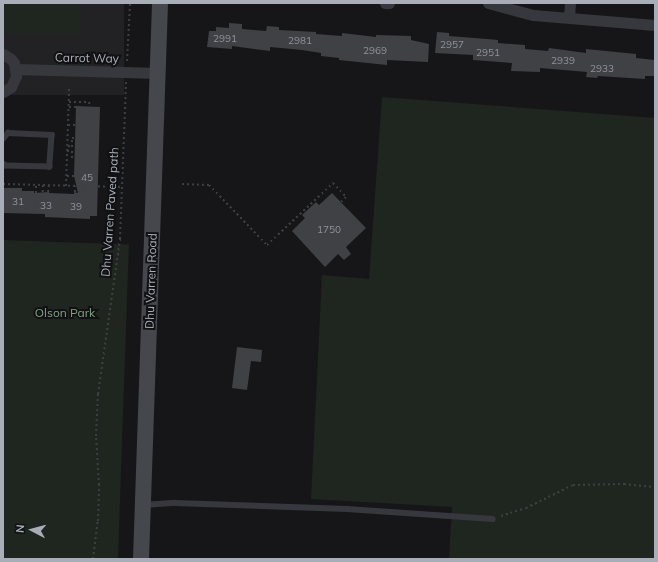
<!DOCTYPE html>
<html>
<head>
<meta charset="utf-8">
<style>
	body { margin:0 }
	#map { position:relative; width:658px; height:562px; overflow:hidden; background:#161618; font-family:Mulish,sans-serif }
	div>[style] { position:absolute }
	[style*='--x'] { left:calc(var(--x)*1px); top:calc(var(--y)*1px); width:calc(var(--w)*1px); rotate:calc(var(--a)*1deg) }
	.built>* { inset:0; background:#222225; transform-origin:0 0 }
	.green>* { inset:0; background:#1e261f; transform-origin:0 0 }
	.building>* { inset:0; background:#404145 }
	.path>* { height:2px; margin-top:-1px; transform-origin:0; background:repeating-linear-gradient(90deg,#3d3f44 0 2px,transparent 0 5px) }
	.lane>* { height:5.5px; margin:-2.75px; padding:0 2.75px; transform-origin:2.75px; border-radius:2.75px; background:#37383d }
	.street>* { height:11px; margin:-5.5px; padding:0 5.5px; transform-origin:5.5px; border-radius:5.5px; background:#37383d }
	.secondary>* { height:16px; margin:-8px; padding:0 8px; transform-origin:8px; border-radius:8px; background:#45474d }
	span { translate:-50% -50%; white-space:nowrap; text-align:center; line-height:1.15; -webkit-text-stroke:4px #111113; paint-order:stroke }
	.number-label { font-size:10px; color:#8e929b }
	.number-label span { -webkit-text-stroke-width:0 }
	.street-label { font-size:12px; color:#a8adb8 }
	.park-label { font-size:12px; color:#7fa381 }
	.frame { position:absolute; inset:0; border:4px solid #a8adb8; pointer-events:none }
	.north { position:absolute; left:12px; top:510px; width:40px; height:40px; -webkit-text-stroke:3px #111113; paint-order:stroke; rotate:276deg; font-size:11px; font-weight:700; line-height:16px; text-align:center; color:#a8adb8 }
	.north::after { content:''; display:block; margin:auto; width:14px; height:18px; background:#a8adb8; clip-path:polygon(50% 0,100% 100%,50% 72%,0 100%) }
</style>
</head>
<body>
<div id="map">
	<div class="built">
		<i style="left:3px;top:3px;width:121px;height:92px"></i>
	</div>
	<div class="green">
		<i style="left:3px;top:3px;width:77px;height:31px"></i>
		<i style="clip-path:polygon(382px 97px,655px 118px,655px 559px,449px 559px,452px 507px,311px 499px,322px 275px,369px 279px)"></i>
		<i style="left:3px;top:240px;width:126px;height:319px;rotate:2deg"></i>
	</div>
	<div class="building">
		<i style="clip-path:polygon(229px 23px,242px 24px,242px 29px,266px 31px,267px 26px,279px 27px,279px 30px,316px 32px,316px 34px,342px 36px,342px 33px,376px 37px,376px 35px,411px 36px,411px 40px,429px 44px,428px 62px,387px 60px,387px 65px,339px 60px,339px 58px,321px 56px,321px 53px,302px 50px,270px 47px,270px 51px,232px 46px,232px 49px,207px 47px,209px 31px,216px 31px,216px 27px,229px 28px)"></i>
		<i style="clip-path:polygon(437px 32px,449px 33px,449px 36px,487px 39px,498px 40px,498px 43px,525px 45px,525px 49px,548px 51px,549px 48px,586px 53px,586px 49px,636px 54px,636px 58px,655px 60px,654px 76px,645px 76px,645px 79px,598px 76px,597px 78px,586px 77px,587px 72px,540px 68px,540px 72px,511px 71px,512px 63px,473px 60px,473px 55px,435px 53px)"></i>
		<i style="clip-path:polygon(76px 106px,100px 107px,97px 216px,90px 216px,90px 219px,45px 217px,45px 214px,3px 213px,3px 188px,22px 188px,22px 191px,34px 191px,34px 193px,49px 192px,49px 193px,74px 194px,74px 192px,78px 193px,74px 176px)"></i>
		<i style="clip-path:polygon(332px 193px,366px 228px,346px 247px,351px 254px,344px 260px,338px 254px,325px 267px,292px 231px,305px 218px,302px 215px,316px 202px,319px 205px)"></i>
		<i style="clip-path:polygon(237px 347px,262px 350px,261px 362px,251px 361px,247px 390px,232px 388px)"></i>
	</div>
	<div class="path">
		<i style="--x:127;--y:61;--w:58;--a:-87"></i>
		<i style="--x:69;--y:102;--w:20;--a:0"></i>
		<i style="--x:89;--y:102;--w:5;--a:79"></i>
		<i style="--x:69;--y:107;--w:7;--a:0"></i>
		<i style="--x:68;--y:125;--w:8;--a:0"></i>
		<i style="--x:68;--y:146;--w:4;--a:14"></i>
		<i style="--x:72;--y:147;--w:9;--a:-90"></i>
		<i style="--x:72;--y:138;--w:3;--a:0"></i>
		<i style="--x:67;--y:151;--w:5;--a:0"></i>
		<i style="--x:72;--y:151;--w:8;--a:90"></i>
		<i style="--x:67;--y:176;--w:7;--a:0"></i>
		<i style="--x:87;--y:178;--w:9;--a:90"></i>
		<i style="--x:3;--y:184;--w:119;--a:1.4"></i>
		<i style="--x:182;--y:184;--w:27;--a:2"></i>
		<i style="--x:209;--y:185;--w:83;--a:46"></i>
		<i style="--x:267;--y:245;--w:91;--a:-43.2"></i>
		<i style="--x:333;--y:183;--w:19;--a:47"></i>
		<i style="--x:346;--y:197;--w:7;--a:135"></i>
		<i style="--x:43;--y:185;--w:21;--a:93"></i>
		<i style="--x:42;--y:206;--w:4;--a:0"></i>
		<i style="--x:66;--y:186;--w:98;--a:-88.2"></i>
		<i style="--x:48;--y:192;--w:7;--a:-82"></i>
		<i style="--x:75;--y:192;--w:6;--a:-90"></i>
		<i style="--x:84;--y:193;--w:6;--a:-90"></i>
		<i style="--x:76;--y:207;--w:5;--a:0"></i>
		<i style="--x:79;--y:207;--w:20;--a:-90"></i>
		<i style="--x:33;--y:212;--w:3;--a:18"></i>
		<i style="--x:36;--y:213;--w:28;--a:-90"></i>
		<i style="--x:501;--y:516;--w:26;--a:-18"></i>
		<i style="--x:526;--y:508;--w:52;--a:-26.1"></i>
		<i style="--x:573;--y:485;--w:51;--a:-1.1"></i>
		<i style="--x:624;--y:484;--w:31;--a:6"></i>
		<i style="--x:93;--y:559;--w:38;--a:-83"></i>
		<i style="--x:98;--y:521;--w:36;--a:-88"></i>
		<i style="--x:99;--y:485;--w:49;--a:-93.5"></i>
		<i style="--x:96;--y:436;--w:42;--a:-87.3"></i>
		<i style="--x:98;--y:394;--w:157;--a:-81.9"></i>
		<i style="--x:120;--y:239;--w:157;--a:-87.8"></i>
	</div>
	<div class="lane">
		<i style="--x:3;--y:139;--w:8;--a:-50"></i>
		<i style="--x:8;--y:133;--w:44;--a:2.6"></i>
		<i style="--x:52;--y:135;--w:32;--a:94"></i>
		<i style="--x:50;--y:167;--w:44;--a:-178.7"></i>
		<i style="--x:6;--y:166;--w:4;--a:-146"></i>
		<i style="--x:144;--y:505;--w:31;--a:-4"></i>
		<i style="--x:175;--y:503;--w:172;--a:2"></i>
		<i style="--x:347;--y:509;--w:146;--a:3.9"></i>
	</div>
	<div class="street">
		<i style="--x:385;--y:3;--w:4;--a:0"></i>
		<i style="--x:488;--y:3;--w:47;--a:14.9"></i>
		<i style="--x:533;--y:15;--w:122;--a:4.7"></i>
		<i style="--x:569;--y:17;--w:14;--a:-86"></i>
		<i style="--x:3;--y:54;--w:9;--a:32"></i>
		<i style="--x:11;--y:59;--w:5;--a:53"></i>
		<i style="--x:14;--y:63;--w:13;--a:81"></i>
		<i style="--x:16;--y:76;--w:12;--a:114"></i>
		<i style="--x:11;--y:87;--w:9;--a:148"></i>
		<i style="--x:16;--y:69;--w:142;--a:1.6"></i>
	</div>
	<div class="secondary">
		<i style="--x:141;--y:559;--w:556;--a:-88.04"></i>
	</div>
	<div class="number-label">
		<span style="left:225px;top:39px">2991</span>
		<span style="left:300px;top:41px">2981</span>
		<span style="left:452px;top:45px">2957</span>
		<span style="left:375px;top:51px">2969</span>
		<span style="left:488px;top:53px">2951</span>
		<span style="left:563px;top:61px">2939</span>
		<span style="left:602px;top:69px">2933</span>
		<span style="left:87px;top:178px">45</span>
		<span style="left:18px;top:202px">31</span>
		<span style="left:46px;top:206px">33</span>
		<span style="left:76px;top:207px">39</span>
		<span style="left:329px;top:230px">1750</span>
	</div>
	<div class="street-label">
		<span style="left:87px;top:58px;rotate:1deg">Carrot Way</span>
		<span style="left:110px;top:212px;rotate:-86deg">Dhu Varren Paved path</span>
		<span style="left:151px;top:281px;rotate:-88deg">Dhu Varren Road</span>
	</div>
	<div class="park-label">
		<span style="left:65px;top:313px">Olson Park</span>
	</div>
	<div class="frame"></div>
	<div class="north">N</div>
</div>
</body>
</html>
